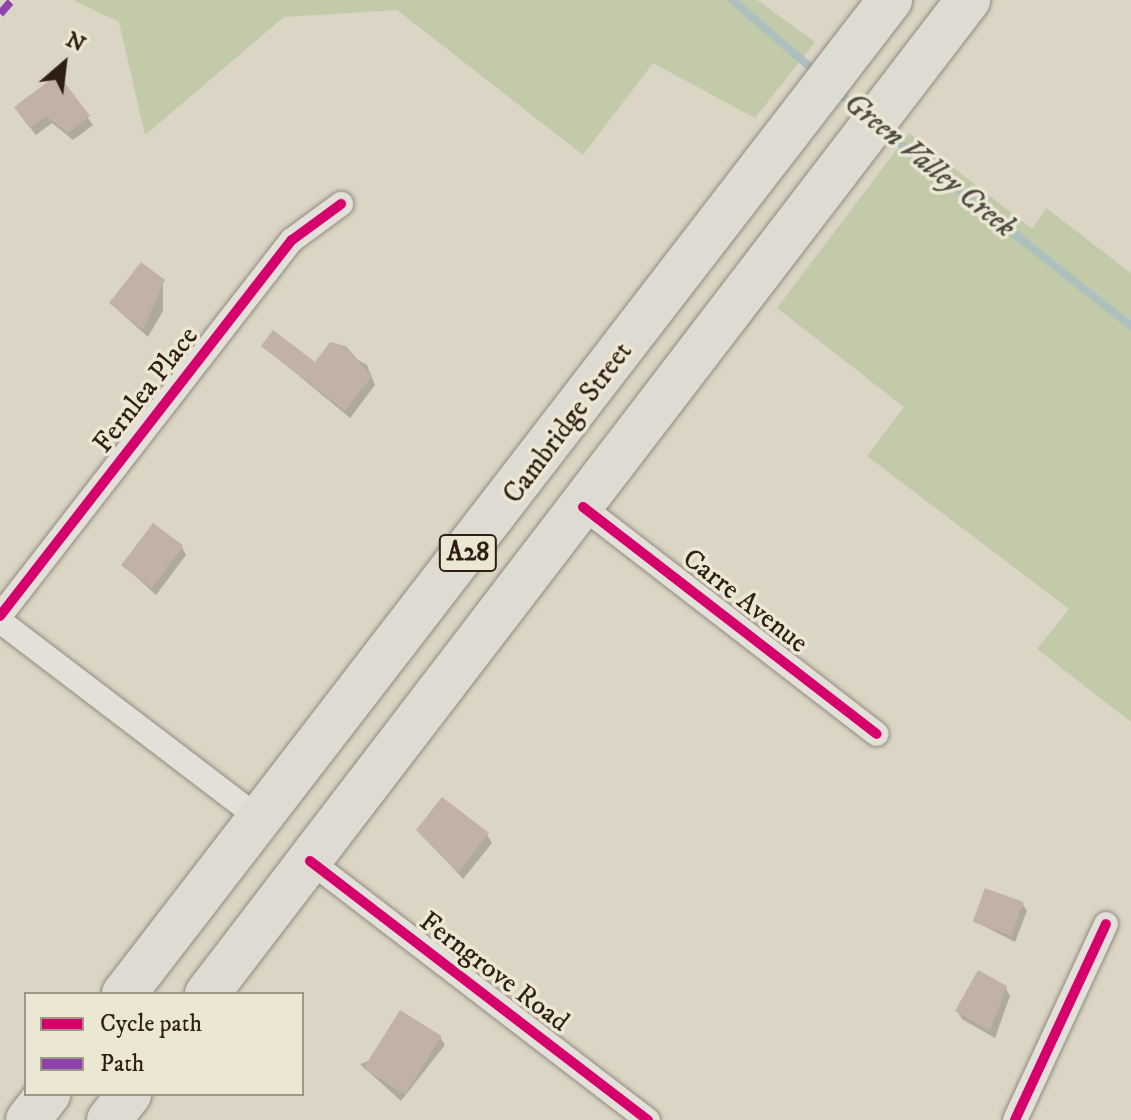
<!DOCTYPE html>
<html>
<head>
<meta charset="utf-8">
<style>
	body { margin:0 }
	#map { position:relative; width:1131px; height:1120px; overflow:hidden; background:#dad5c4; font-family:"IM FELL DW Pica",serif }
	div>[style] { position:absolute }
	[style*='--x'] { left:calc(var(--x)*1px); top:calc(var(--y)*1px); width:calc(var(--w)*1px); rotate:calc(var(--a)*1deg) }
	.green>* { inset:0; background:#c2caaa }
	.shadow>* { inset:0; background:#0003 }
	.stream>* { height:8px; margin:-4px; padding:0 4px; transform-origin:4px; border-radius:4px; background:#acc1bd }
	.building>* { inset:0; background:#c1b2a5; transform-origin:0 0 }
	.roads { filter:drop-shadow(0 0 2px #8f8a7f) drop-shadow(0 0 2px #8f8a7f) }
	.street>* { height:24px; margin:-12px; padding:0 12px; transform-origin:12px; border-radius:12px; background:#e2e0d8 }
	.highway>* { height:44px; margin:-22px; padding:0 22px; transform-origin:22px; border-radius:22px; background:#dddbd2 }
	.quiet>* { height:8px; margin-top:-4px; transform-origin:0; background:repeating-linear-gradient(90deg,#8e44ad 0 16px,transparent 0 24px) }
	.cycleway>* { height:10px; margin:-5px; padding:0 5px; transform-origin:5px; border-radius:5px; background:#d6006c }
	span { translate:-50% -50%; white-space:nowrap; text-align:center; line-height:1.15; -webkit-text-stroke:7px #ece7d3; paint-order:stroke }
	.shield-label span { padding:2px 6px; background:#ece7d3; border:2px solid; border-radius:6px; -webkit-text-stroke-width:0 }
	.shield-label { font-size:26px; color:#2f1e13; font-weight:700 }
	.street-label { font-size:28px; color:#2f1e13 }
	.water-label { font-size:30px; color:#4e4c45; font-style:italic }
	.legend { position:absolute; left:24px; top:992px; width:280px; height:104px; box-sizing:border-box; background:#ece7d3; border:2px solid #a09786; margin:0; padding:10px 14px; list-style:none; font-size:24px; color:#2f1e13 }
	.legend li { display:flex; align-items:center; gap:16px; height:40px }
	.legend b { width:40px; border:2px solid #a09786 }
	.north { position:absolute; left:24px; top:24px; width:80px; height:80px; -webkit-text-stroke:6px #ece7d3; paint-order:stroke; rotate:28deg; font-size:22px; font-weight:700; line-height:32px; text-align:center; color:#2f1e13 }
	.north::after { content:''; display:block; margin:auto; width:28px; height:36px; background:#2f1e13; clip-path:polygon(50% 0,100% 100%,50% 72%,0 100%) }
</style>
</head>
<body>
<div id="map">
	<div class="green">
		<i style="clip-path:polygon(73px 0,757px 0,815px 42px,755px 118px,653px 63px,583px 155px,397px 10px,284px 17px,145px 135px,119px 22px)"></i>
		<i style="clip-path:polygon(909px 133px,1032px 229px,1046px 208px,1131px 273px,1131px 722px,1037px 649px,1069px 609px,867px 456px,904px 407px,777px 308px)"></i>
	</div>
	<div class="shadow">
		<i style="clip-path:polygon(58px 77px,93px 125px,73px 140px,52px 123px,36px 135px,21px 116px)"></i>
		<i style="clip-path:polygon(163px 281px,163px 311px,148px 337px,111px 304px)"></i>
		<i style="clip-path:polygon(330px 345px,367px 365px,375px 385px,350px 418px,263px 346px,315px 364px)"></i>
		<i style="clip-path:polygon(182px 547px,186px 555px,156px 595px,123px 565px)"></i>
		<i style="clip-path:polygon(419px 830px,487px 835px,492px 843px,463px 879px)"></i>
		<i style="clip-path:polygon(1022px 903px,1027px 911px,1015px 942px,976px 922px)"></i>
		<i style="clip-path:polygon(1005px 987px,1010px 996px,995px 1038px,962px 1019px,957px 1011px)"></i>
		<i style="clip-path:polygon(440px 1037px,445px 1045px,401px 1101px,360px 1064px)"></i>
	</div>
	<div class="stream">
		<i style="--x:732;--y:0;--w:111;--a:40.6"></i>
		<i style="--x:835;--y:89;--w:38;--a:41"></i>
		<i style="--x:884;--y:131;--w:315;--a:38.3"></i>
	</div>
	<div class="building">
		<i style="clip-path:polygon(58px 74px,90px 116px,68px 133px,46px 116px,30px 128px,14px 107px)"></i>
		<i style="clip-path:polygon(141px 262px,165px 280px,143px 330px,109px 303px)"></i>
		<i style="clip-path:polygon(273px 330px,315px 362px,330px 342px,346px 346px,372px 376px,345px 411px,261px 346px)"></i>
		<i style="left:153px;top:523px;width:38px;height:53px;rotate:37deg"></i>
		<i style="clip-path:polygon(442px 797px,489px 833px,458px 873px,416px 830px)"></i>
		<i style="left:985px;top:888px;width:41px;height:36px;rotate:20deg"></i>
		<i style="clip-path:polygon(978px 970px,1007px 986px,990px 1031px,955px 1011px)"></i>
		<i style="left:400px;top:1010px;width:49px;height:69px;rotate:32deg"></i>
	</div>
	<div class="roads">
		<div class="street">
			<i style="--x:583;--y:507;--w:371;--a:37.7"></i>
			<i style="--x:0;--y:616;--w:476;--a:-52.2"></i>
			<i style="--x:292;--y:240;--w:61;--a:-36.3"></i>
			<i style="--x:0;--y:621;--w:325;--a:37.3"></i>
			<i style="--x:310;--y:861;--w:426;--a:37.5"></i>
			<i style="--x:1015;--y:1120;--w:216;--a:-65.1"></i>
		</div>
		<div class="highway">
			<i style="--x:124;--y:994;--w:1255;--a:-52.38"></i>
			<i style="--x:207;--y:994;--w:1252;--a:-52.56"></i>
			<i style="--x:28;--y:1120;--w:33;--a:-52"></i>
			<i style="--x:109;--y:1120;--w:33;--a:-52"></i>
		</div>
	</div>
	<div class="quiet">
		<i style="--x:0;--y:14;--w:18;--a:-49"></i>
	</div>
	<div class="cycleway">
		<i style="--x:583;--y:507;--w:371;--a:37.7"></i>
		<i style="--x:0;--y:616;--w:476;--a:-52.2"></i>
		<i style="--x:292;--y:240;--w:61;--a:-36.3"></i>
		<i style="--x:310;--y:861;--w:426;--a:37.5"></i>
		<i style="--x:1015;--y:1120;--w:216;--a:-65.1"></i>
	</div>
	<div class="shield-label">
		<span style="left:468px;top:553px">A28</span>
	</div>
	<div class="street-label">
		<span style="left:146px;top:390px;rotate:-52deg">Fernlea Place</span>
		<span style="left:568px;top:423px;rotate:-53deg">Cambridge Street</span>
		<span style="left:745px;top:601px;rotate:38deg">Carre Avenue</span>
		<span style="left:494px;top:972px;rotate:37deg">Ferngrove Road</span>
	</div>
	<div class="water-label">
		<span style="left:929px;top:166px;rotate:39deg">Green Valley Creek</span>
	</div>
	<ul class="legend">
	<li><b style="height:10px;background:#d6006c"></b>Cycle path</li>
	<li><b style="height:10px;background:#8e44ad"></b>Path</li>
	</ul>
	<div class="north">N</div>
</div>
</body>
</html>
